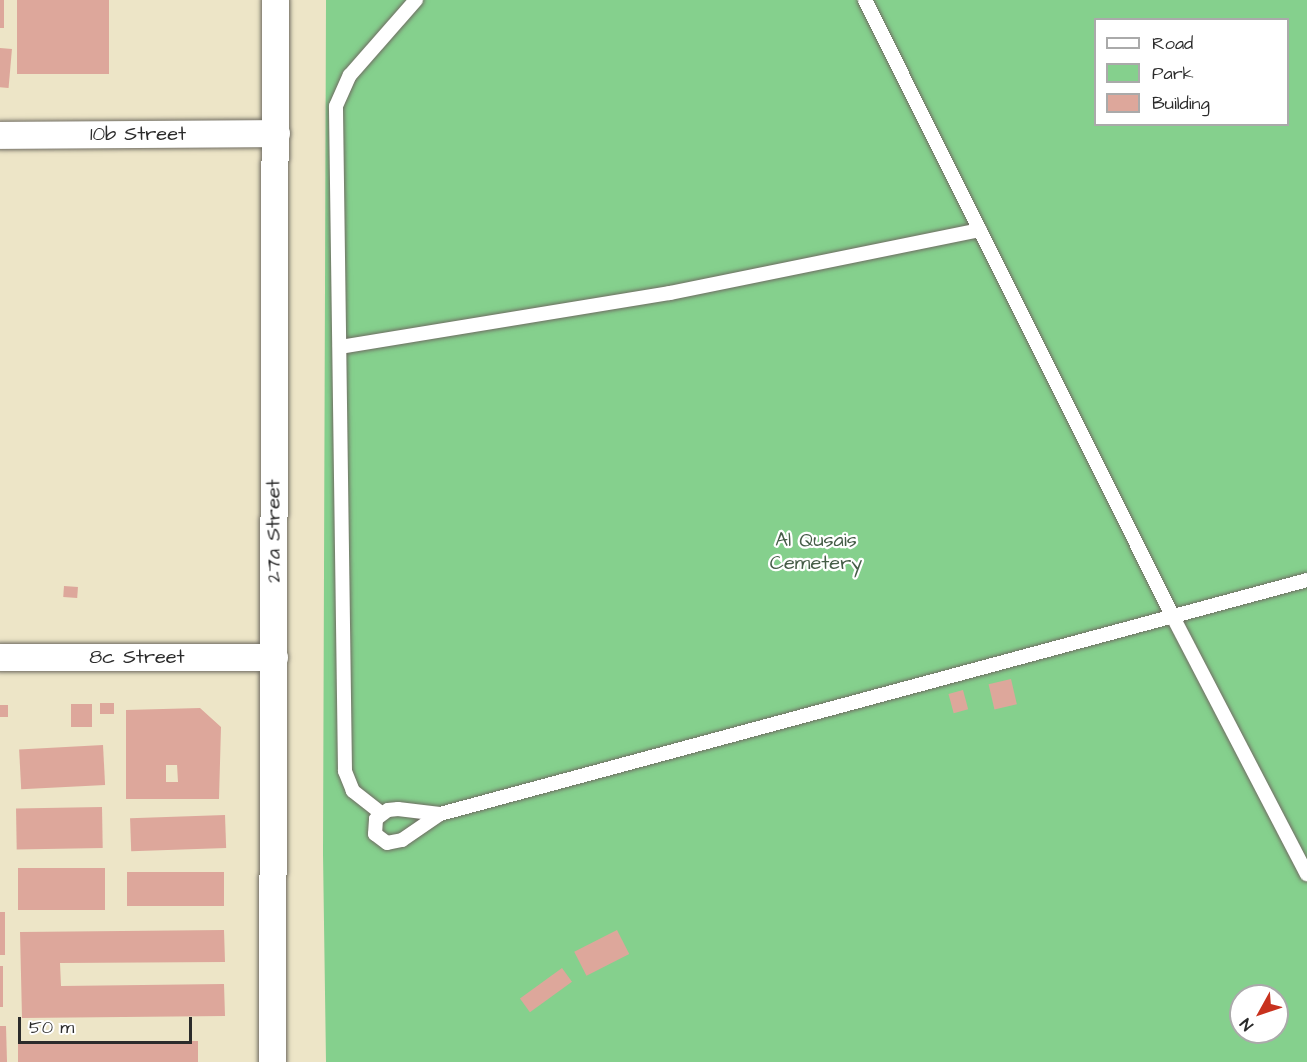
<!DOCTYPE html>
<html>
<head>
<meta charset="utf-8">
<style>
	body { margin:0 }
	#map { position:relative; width:1307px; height:1062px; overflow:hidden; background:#ede5c7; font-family:"Architects Daughter",sans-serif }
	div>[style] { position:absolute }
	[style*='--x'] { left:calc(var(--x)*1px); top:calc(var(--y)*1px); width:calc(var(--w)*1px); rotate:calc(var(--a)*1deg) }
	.green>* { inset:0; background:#85d08d }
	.building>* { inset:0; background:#dda79b; transform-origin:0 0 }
	.roads { filter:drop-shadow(0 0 2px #6f6c62) drop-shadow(0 0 2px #6f6c62) }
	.service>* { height:14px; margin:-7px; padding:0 7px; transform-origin:7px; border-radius:7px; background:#fff }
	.minor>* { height:27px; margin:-13.5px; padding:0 13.5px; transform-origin:13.5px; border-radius:13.5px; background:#fff }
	span { translate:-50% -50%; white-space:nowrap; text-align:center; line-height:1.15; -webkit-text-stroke:4.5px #fff; paint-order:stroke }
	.street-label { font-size:20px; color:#2b2b2b }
	.park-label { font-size:20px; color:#465d48 }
	.legend { position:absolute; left:1094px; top:18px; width:195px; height:108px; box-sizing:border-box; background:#fff; border:2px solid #aaa; margin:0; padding:8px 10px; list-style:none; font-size:18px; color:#2b2b2b }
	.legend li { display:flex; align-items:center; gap:12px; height:30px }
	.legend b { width:30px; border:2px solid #aaa }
	.north { position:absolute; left:1229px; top:984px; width:60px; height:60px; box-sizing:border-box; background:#fff; border:2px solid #aaa; border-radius:50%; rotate:230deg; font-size:16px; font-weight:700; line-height:24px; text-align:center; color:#2b2b2b }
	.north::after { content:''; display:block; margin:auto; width:21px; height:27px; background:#c8321e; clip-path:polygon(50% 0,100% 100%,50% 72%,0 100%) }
	.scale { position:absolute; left:18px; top:1017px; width:174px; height:27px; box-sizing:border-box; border:3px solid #2b2b2b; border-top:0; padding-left:8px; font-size:18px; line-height:21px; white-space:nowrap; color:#2b2b2b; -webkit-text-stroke:4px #fff; paint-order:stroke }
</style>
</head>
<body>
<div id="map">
	<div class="green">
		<i style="clip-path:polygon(evenodd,326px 0,1307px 0,1307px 1062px,326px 1062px,323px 854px,326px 0,1096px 20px,1288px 20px,1288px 124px,1096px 124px,1096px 20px,326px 0,1241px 996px,1277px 996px,1277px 1032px,1241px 1032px,1241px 996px)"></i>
	</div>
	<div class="building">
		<i style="left:0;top:0;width:4px;height:28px"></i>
		<i style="left:17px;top:0;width:92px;height:74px"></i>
		<i style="left:0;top:48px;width:12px;height:39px;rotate:5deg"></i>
		<i style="left:64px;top:586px;width:14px;height:11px;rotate:4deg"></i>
		<i style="left:1011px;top:679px;width:26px;height:23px;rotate:77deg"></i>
		<i style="left:963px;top:690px;width:20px;height:15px;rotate:75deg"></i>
		<i style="left:114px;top:703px;width:11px;height:14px;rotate:90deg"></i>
		<i style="left:71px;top:704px;width:21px;height:23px"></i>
		<i style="left:0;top:705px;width:8px;height:12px"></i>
		<i style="clip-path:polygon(evenodd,200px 708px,221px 727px,219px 799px,126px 799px,126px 710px,200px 708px,166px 765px,177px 765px,178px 782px,166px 782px,166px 765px)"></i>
		<i style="left:103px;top:745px;width:40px;height:84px;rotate:87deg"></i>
		<i style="left:102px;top:807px;width:41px;height:86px;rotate:89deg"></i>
		<i style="left:225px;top:815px;width:33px;height:95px;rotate:88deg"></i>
		<i style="left:18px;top:868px;width:87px;height:42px"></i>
		<i style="left:224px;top:872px;width:34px;height:97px;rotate:90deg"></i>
		<i style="left:0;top:912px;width:5px;height:43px"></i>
		<i style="clip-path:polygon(224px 930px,225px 962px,60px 963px,61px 986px,224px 984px,225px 1016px,22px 1018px,20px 932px)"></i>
		<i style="left:617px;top:930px;width:27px;height:48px;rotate:63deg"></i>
		<i style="left:0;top:966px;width:3px;height:41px"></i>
		<i style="left:562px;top:968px;width:17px;height:52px;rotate:54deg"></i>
		<i style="clip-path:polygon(0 1026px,6px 1026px,7px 1062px,0 1062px)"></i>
		<i style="left:18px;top:1041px;width:180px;height:21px"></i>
	</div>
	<div class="roads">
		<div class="service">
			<i style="--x:865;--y:0;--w:690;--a:63.47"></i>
			<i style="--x:1173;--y:617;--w:290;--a:62.5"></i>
			<i style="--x:340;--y:347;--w:334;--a:-9.3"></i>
			<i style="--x:670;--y:293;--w:316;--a:-11.5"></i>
			<i style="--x:398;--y:809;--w:42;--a:6.8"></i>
			<i style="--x:440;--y:814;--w:46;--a:145.6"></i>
			<i style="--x:402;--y:840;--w:15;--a:169"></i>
			<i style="--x:387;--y:843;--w:15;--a:-143"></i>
			<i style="--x:375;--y:834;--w:15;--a:-86"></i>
			<i style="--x:376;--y:819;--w:15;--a:-37"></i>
			<i style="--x:388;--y:810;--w:10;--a:-6"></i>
			<i style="--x:381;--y:813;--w:36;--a:-142"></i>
			<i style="--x:353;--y:791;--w:22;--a:-112"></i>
			<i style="--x:345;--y:771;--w:665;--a:-90.78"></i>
			<i style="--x:336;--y:106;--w:34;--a:-66"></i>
			<i style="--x:350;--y:75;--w:100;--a:-48.7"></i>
			<i style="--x:440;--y:814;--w:898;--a:-15.1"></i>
		</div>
		<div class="minor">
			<i style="--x:0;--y:135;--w:276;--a:-0.4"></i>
			<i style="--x:0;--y:657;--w:274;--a:0"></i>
			<i style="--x:272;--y:1062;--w:1062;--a:-89.84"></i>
		</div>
	</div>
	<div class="street-label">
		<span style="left:138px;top:134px">10b Street</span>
		<span style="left:274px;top:531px;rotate:-90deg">27a Street</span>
		<span style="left:137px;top:657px">8c Street</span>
	</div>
	<div class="park-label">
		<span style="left:816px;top:552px">Al Qusais<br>Cemetery</span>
	</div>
	<ul class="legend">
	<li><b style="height:8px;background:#fff"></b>Road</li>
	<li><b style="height:16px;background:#85d08d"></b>Park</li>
	<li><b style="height:16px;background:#dda79b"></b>Building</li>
	</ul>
	<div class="north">N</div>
	<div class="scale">50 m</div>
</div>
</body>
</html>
